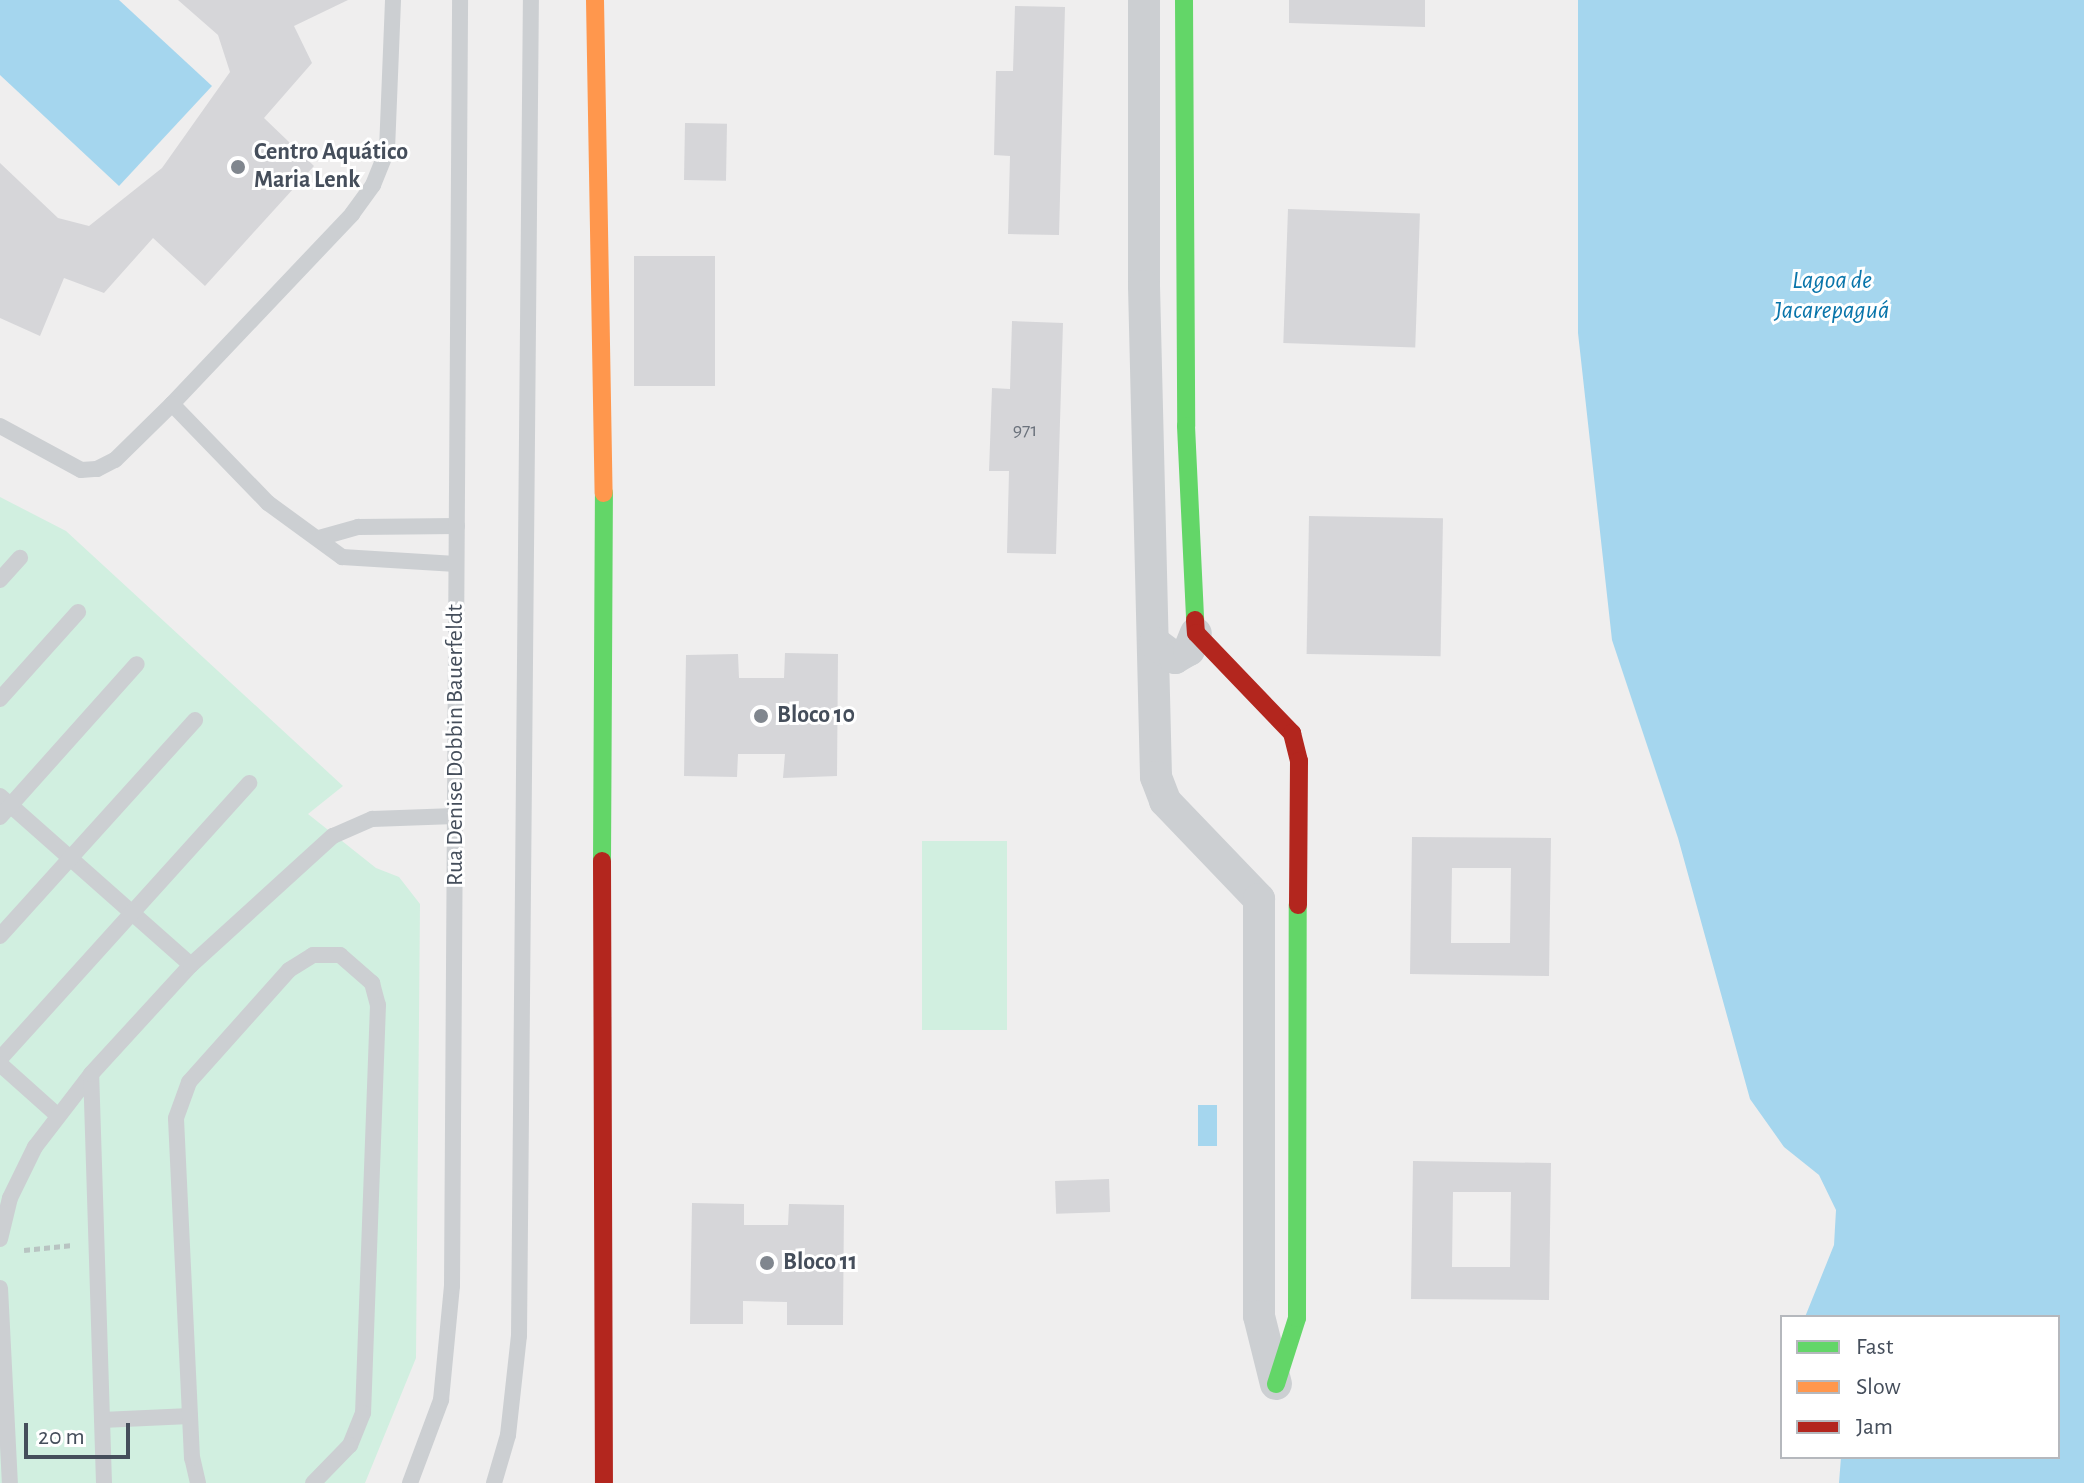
<!DOCTYPE html>
<html>
<head>
<meta charset="utf-8">
<style>
	body { margin:0 }
	#map { position:relative; width:2084px; height:1483px; overflow:hidden; background:#efeeee; font-family:"Alegreya Sans",sans-serif }
	div>[style] { position:absolute }
	[style*='--x'] { left:calc(var(--x)*1px); top:calc(var(--y)*1px); width:calc(var(--w)*1px); rotate:calc(var(--a)*1deg) }
	.green>* { inset:0; background:#d1efe0; transform-origin:0 0 }
	.water>* { inset:0; background:#a5d6ee; transform-origin:0 0 }
	.building>* { inset:0; background:#d6d6d9; transform-origin:0 0 }
	.path>* { height:5px; margin-top:-2.5px; transform-origin:0; background:repeating-linear-gradient(90deg,#b8c4c2 0 6px,transparent 0 10px) }
	.lane>* { height:16px; margin:-8px; padding:0 8px; transform-origin:8px; border-radius:8px; background:#cccfd2 }
	.street>* { height:32px; margin:-16px; padding:0 16px; transform-origin:16px; border-radius:16px; background:#cccfd2 }
	.fast>* { height:18px; margin:-9px; padding:0 9px; transform-origin:9px; border-radius:9px; background:#63d668 }
	.slow>* { height:18px; margin:-9px; padding:0 9px; transform-origin:9px; border-radius:9px; background:#ff974d }
	.jam>* { height:18px; margin:-9px; padding:0 9px; transform-origin:9px; border-radius:9px; background:#b3261e }
	.dots>* { width:22px; height:22px; translate:-50% -50%; box-sizing:border-box; border:4px solid #fff; border-radius:50% }
	span { translate:-50% -50%; white-space:nowrap; text-align:center; line-height:1.15; -webkit-text-stroke:6px #fff; paint-order:stroke }
	.number-label { font-size:20px; color:#6b727c }
	.number-label span { -webkit-text-stroke-width:0 }
	.poi-label { font-size:24px; color:#454e5b; font-weight:700 }
	.left { translate:0 -50%; text-align:left }
	.street-label { font-size:24px; color:#454e5b }
	.water-label { font-size:26px; color:#0975aa; font-style:italic }
	.legend { position:absolute; left:1780px; top:1315px; width:280px; height:144px; box-sizing:border-box; background:#fff; border:2px solid #b5b8bd; margin:0; padding:10px 14px; list-style:none; font-size:24px; color:#454e5b }
	.legend li { display:flex; align-items:center; gap:16px; height:40px }
	.legend b { width:40px; border:2px solid #b5b8bd }
	.scale { position:absolute; left:24px; top:1423px; width:106px; height:36px; box-sizing:border-box; border:4px solid #454e5b; border-top:0; padding-left:10px; font-size:24px; line-height:28px; white-space:nowrap; color:#454e5b; -webkit-text-stroke:6px #fff; paint-order:stroke }
</style>
</head>
<body>
<div id="map">
	<div class="green">
		<i style="clip-path:polygon(0 497px,66px 531px,343px 786px,308px 814px,376px 868px,399px 877px,420px 904px,416px 1358px,365px 1483px,0 1483px)"></i>
		<i style="left:922px;top:841px;width:85px;height:189px"></i>
	</div>
	<div class="water">
		<i style="clip-path:polygon(0 0,119px 0,212px 86px,119px 186px,0 75px)"></i>
		<i style="clip-path:polygon(1578px 0,2084px 0,2084px 1483px,1839px 1483px,1841px 1457px,2058px 1457px,2058px 1317px,1805px 1317px,1834px 1245px,1836px 1210px,1819px 1175px,1784px 1147px,1750px 1099px,1678px 838px,1612px 640px,1578px 333px)"></i>
		<i style="left:1198px;top:1105px;width:19px;height:41px"></i>
	</div>
	<div class="building">
		<i style="clip-path:polygon(178px 0,348px 0,294px 26px,312px 63px,264px 118px,314px 166px,205px 286px,153px 238px,104px 293px,64px 278px,40px 336px,0 318px,0 163px,58px 218px,89px 226px,162px 168px,230px 72px,218px 35px)"></i>
		<i style="clip-path:polygon(1289px 0,1425px 0,1425px 27px,1289px 23px)"></i>
		<i style="clip-path:polygon(1015px 6px,1065px 7px,1059px 235px,1008px 234px,1010px 156px,994px 155px,996px 71px,1013px 71px)"></i>
		<i style="left:685px;top:123px;width:42px;height:57px;rotate:1deg"></i>
		<i style="left:1288px;top:209px;width:132px;height:134px;rotate:2deg"></i>
		<i style="left:634px;top:256px;width:81px;height:130px"></i>
		<i style="clip-path:polygon(1012px 321px,1063px 323px,1056px 554px,1007px 553px,1009px 471px,989px 471px,992px 388px,1010px 389px)"></i>
		<i style="left:1309px;top:516px;width:134px;height:138px;rotate:1deg"></i>
		<i style="clip-path:polygon(785px 653px,838px 654px,837px 776px,783px 778px,785px 754px,738px 754px,737px 777px,684px 776px,686px 655px,738px 654px,739px 678px,784px 678px)"></i>
		<i style="clip-path:polygon(evenodd,1412px 837px,1551px 838px,1549px 976px,1410px 974px,1412px 837px,1452px 868px,1511px 868px,1510px 943px,1451px 943px,1452px 868px)"></i>
		<i style="clip-path:polygon(evenodd,1413px 1161px,1551px 1163px,1549px 1300px,1411px 1299px,1413px 1161px,1453px 1192px,1511px 1192px,1510px 1267px,1452px 1267px,1453px 1192px)"></i>
		<i style="left:1109px;top:1179px;width:33px;height:54px;rotate:88deg"></i>
		<i style="clip-path:polygon(692px 1203px,744px 1204px,744px 1225px,788px 1225px,789px 1204px,844px 1205px,843px 1325px,787px 1325px,787px 1302px,743px 1301px,743px 1324px,690px 1324px)"></i>
	</div>
	<div class="path">
		<i style="--x:24;--y:1250;--w:49;--a:-5.8"></i>
	</div>
	<div class="lane">
		<i style="--x:172;--y:404;--w:262;--a:-46.5"></i>
		<i style="--x:352;--y:214;--w:36;--a:-54"></i>
		<i style="--x:373;--y:185;--w:38;--a:-68"></i>
		<i style="--x:387;--y:150;--w:150;--a:-87.7"></i>
		<i style="--x:0;--y:426;--w:92;--a:28.5"></i>
		<i style="--x:81;--y:470;--w:16;--a:-4"></i>
		<i style="--x:97;--y:469;--w:20;--a:-27"></i>
		<i style="--x:115;--y:460;--w:80;--a:-44.5"></i>
		<i style="--x:172;--y:404;--w:138;--a:45.9"></i>
		<i style="--x:268;--y:503;--w:92;--a:36.1"></i>
		<i style="--x:342;--y:557;--w:114;--a:3.5"></i>
		<i style="--x:319;--y:538;--w:41;--a:-15.8"></i>
		<i style="--x:358;--y:527;--w:99;--a:-0.6"></i>
		<i style="--x:0;--y:580;--w:30;--a:-48"></i>
		<i style="--x:0;--y:699;--w:117;--a:-48.1"></i>
		<i style="--x:0;--y:796;--w:255;--a:41.5"></i>
		<i style="--x:0;--y:817;--w:205;--a:-48.2"></i>
		<i style="--x:0;--y:936;--w:291;--a:-47.9"></i>
		<i style="--x:0;--y:1059;--w:372;--a:-47.9"></i>
		<i style="--x:0;--y:1064;--w:76;--a:41.8"></i>
		<i style="--x:0;--y:1239;--w:42;--a:-76.3"></i>
		<i style="--x:10;--y:1198;--w:57;--a:-63.9"></i>
		<i style="--x:35;--y:1147;--w:92;--a:-52.5"></i>
		<i style="--x:0;--y:1288;--w:195;--a:87.1"></i>
		<i style="--x:102;--y:1420;--w:88;--a:-2.6"></i>
		<i style="--x:104;--y:1483;--w:409;--a:-91.8"></i>
		<i style="--x:91;--y:1074;--w:148;--a:-47.5"></i>
		<i style="--x:191;--y:965;--w:192;--a:-42.3"></i>
		<i style="--x:333;--y:836;--w:43;--a:-23.6"></i>
		<i style="--x:372;--y:819;--w:83;--a:-2.1"></i>
		<i style="--x:198;--y:1483;--w:26;--a:-103"></i>
		<i style="--x:192;--y:1458;--w:340;--a:-92.7"></i>
		<i style="--x:176;--y:1118;--w:38;--a:-70"></i>
		<i style="--x:189;--y:1082;--w:150;--a:-48.2"></i>
		<i style="--x:289;--y:970;--w:28;--a:-32"></i>
		<i style="--x:313;--y:955;--w:27;--a:0"></i>
		<i style="--x:340;--y:955;--w:43;--a:41.2"></i>
		<i style="--x:372;--y:983;--w:23;--a:75"></i>
		<i style="--x:378;--y:1005;--w:408;--a:92.1"></i>
		<i style="--x:363;--y:1413;--w:35;--a:112"></i>
		<i style="--x:350;--y:1445;--w:53;--a:134.2"></i>
		<i style="--x:410;--y:1483;--w:89;--a:-69.5"></i>
		<i style="--x:441;--y:1400;--w:115;--a:-84.5"></i>
		<i style="--x:452;--y:1286;--w:1286;--a:-89.64"></i>
		<i style="--x:494;--y:1483;--w:50;--a:-73.7"></i>
		<i style="--x:508;--y:1435;--w:100;--a:-83.7"></i>
		<i style="--x:519;--y:1336;--w:1336;--a:-89.49"></i>
	</div>
	<div class="street">
		<i style="--x:1144;--y:0;--w:286;--a:90"></i>
		<i style="--x:1144;--y:286;--w:491;--a:88.6"></i>
		<i style="--x:1156;--y:777;--w:26;--a:69"></i>
		<i style="--x:1165;--y:801;--w:136;--a:46.2"></i>
		<i style="--x:1259;--y:899;--w:417;--a:90"></i>
		<i style="--x:1259;--y:1316;--w:70;--a:76"></i>
		<i style="--x:1155;--y:643;--w:25;--a:37"></i>
		<i style="--x:1175;--y:658;--w:16;--a:-30"></i>
		<i style="--x:1189;--y:650;--w:18;--a:-68"></i>
	</div>
	<div class="fast">
		<i style="--x:1184;--y:0;--w:426;--a:89.7"></i>
		<i style="--x:1186;--y:426;--w:194;--a:87.3"></i>
		<i style="--x:602;--y:861;--w:368;--a:-89.7"></i>
		<i style="--x:1276;--y:1384;--w:69;--a:-72.3"></i>
		<i style="--x:1297;--y:1318;--w:413;--a:-89.9"></i>
	</div>
	<div class="slow">
		<i style="--x:595;--y:0;--w:493;--a:89"></i>
	</div>
	<div class="jam">
		<i style="--x:1195;--y:620;--w:13;--a:86"></i>
		<i style="--x:1196;--y:633;--w:139;--a:46.2"></i>
		<i style="--x:1292;--y:733;--w:29;--a:76"></i>
		<i style="--x:1299;--y:761;--w:144;--a:90.4"></i>
		<i style="--x:602;--y:861;--w:622;--a:89.82"></i>
	</div>
	<div class="dots">
		<i style="left:238px;top:167px;background:#80868e"></i>
		<i style="left:761px;top:716px;background:#80868e"></i>
		<i style="left:767px;top:1263px;background:#80868e"></i>
	</div>
	<div class="number-label">
		<span style="left:1025px;top:430px">971</span>
	</div>
	<div class="poi-label">
		<span class="left" style="left:254px;top:167px">Centro Aquático<br>Maria Lenk</span>
		<span class="left" style="left:777px;top:716px">Bloco 10</span>
		<span class="left" style="left:783px;top:1263px">Bloco 11</span>
	</div>
	<div class="street-label">
		<span style="left:456px;top:745px;rotate:-90deg">Rua Denise Dobbin Bauerfeldt</span>
	</div>
	<div class="water-label">
		<span style="left:1832px;top:296px">Lagoa de<br>Jacarepaguá</span>
	</div>
	<ul class="legend">
	<li><b style="height:10px;background:#63d668"></b>Fast</li>
	<li><b style="height:10px;background:#ff974d"></b>Slow</li>
	<li><b style="height:10px;background:#b3261e"></b>Jam</li>
	</ul>
	<div class="scale">20 m</div>
</div>
</body>
</html>
